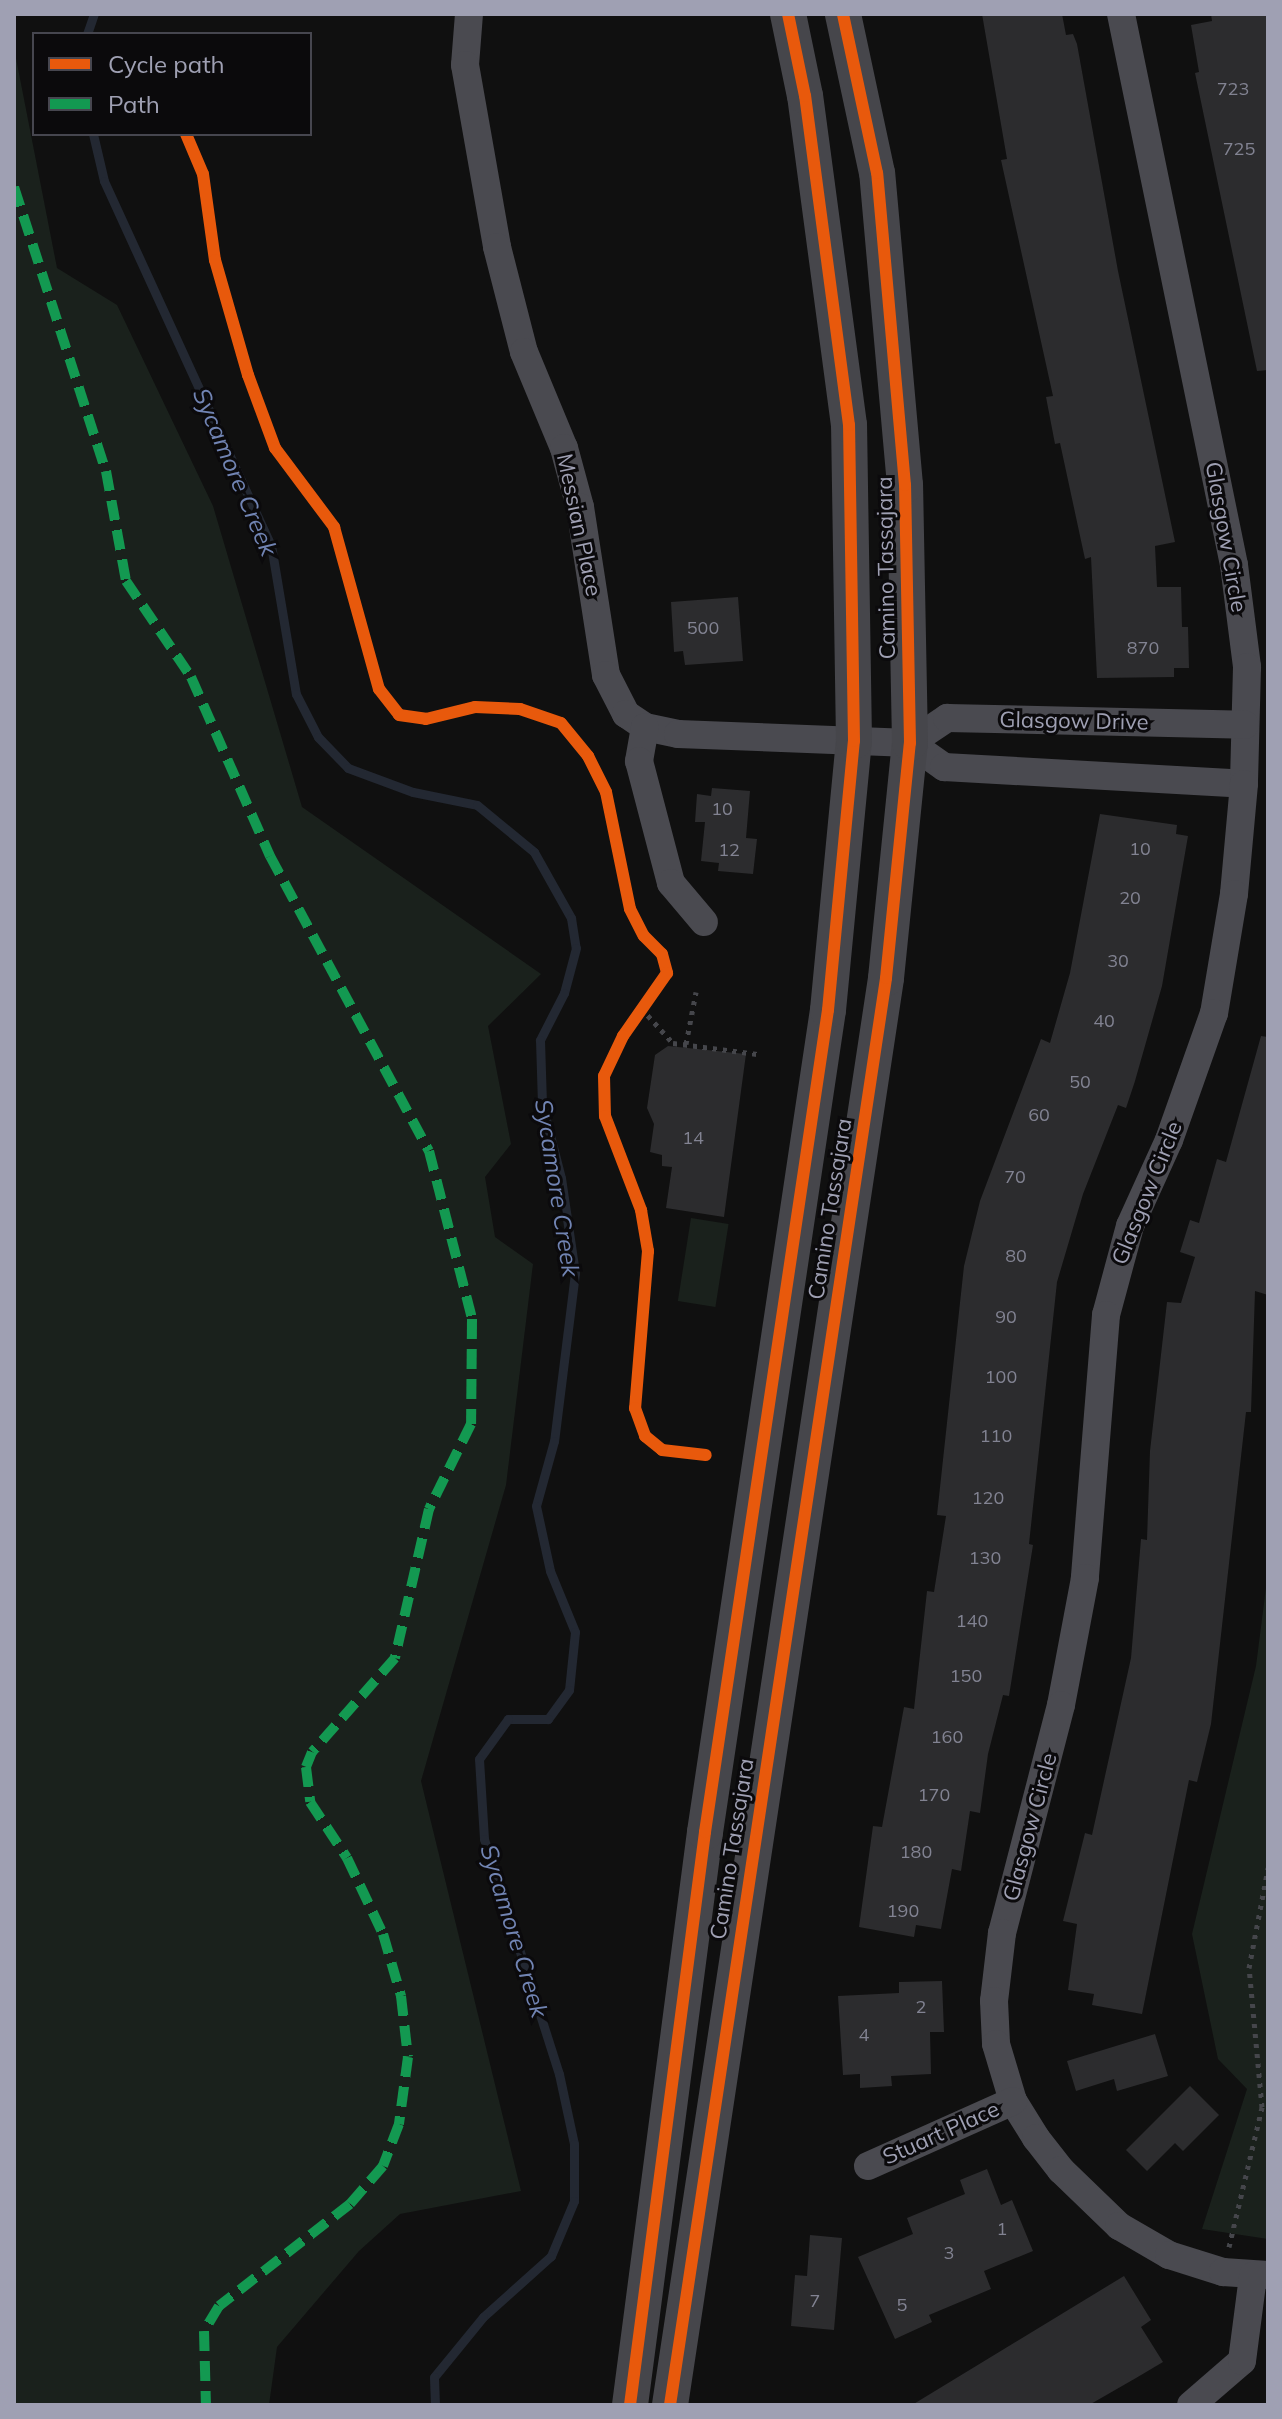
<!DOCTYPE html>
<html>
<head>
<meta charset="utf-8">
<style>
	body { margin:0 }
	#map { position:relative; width:1282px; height:2419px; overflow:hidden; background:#101010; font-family:Mulish,sans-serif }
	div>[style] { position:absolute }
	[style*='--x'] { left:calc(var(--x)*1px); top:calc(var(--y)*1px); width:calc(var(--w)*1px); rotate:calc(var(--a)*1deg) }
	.green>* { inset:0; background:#1a211c; transform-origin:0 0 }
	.stream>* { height:9px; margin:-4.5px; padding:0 4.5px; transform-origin:4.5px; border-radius:4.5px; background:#232832 }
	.building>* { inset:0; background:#2c2c2e }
	.path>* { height:5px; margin-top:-2.5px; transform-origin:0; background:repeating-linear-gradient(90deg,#45464b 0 4px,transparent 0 10px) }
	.minor>* { height:28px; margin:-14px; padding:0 14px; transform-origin:14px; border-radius:14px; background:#4a4a50 }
	.major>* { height:36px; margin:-18px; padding:0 18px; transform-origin:18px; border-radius:18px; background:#46464b }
	.quiet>* { height:10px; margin-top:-5px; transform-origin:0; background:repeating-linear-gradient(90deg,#139951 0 20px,transparent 0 30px) }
	.cycleway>* { height:12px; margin:-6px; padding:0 6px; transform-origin:6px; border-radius:6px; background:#e8590c }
	span { translate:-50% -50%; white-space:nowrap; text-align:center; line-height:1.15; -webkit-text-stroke:6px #0b0a0c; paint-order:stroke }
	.number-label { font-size:18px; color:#828392 }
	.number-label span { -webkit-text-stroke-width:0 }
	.street-label { font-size:22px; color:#9fa0b3 }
	.water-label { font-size:24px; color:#7184b3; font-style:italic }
	.frame { position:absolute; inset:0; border:16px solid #9fa0b3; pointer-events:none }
	.legend { position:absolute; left:32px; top:32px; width:280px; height:104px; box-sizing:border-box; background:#0b0a0c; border:2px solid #46464f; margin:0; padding:10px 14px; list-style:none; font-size:24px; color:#9fa0b3 }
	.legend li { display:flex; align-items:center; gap:16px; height:40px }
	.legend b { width:40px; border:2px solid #46464f }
</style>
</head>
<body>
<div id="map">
	<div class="green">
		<i style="clip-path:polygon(14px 48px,57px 268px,117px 305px,213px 506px,302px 807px,541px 974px,488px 1026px,511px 1144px,485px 1177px,495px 1237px,533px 1264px,506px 1485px,421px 1781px,521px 2191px,400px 2214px,359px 2251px,277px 2347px,269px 2405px,14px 2405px)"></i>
		<i style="left:691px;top:1218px;width:38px;height:84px;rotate:9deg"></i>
		<i style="clip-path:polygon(1268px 1572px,1268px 2239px,1202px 2229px,1247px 2089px,1218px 2059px,1192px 1934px,1256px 1666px)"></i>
	</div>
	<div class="stream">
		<i style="--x:87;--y:34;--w:21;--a:-71"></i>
		<i style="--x:93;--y:134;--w:48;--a:76.8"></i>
		<i style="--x:104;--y:181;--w:400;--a:65.4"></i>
		<i style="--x:271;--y:545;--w:151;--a:80.5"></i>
		<i style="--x:296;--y:694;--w:48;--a:62.9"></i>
		<i style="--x:318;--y:737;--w:43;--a:45.9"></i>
		<i style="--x:348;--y:768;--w:69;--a:20.3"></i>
		<i style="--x:413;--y:792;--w:65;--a:11.5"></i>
		<i style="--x:477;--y:805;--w:74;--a:39.5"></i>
		<i style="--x:534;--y:852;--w:76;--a:60.7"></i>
		<i style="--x:571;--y:918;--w:30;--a:81"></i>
		<i style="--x:576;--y:948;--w:47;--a:104.9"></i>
		<i style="--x:564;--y:993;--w:53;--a:117.1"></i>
		<i style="--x:540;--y:1040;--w:64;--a:88.2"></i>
		<i style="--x:542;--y:1104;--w:76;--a:75.6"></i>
		<i style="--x:561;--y:1178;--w:96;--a:81.6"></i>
		<i style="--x:575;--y:1273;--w:169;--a:97.1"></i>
		<i style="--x:554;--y:1441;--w:67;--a:105.5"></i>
		<i style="--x:536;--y:1506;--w:66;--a:77.8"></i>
		<i style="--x:550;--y:1571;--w:66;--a:67.7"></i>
		<i style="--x:575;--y:1632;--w:58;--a:95.9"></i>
		<i style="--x:569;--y:1690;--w:36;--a:126"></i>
		<i style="--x:548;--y:1719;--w:40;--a:180"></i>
		<i style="--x:508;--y:1719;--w:49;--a:125.9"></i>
		<i style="--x:479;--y:1759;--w:80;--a:86.4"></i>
		<i style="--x:484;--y:1839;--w:247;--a:72.3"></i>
		<i style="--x:559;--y:2074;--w:72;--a:77.9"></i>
		<i style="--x:574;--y:2144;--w:57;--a:90"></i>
		<i style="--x:574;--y:2201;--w:60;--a:112.7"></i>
		<i style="--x:551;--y:2256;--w:91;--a:138.1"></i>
		<i style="--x:483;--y:2317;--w:77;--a:129.2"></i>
		<i style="--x:434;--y:2377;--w:28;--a:88"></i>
	</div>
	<div class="building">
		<i style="clip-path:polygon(982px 14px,1062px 14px,1066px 35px,1073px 34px,1077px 44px,1118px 271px,1175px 542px,1155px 546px,1157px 587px,1181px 587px,1182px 627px,1188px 627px,1189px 668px,1174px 668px,1174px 677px,1097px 678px,1091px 557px,1085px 559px,1060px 443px,1055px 444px,1046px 397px,1053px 396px,1001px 160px,1007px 159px)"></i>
		<i style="clip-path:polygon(1211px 14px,1268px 14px,1268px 370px,1257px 371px,1195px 73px,1199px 72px,1191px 25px,1212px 21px)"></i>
		<i style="clip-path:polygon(738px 597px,743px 661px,685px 665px,683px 651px,674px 652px,671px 602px)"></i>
		<i style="clip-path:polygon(712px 788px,750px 791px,746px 838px,757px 839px,753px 874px,718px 871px,719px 863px,701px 861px,705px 822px,695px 822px,697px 794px,711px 796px)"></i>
		<i style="clip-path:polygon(1100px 814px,1177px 825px,1176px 834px,1188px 836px,1162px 986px,1135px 1081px,1126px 1108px,1118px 1105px,1083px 1194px,1057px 1282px,1029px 1544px,1033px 1545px,1009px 1696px,1003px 1695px,988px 1754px,980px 1813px,970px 1811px,961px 1871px,952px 1869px,941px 1929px,916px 1925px,914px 1937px,859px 1927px,873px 1826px,882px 1827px,904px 1707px,914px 1709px,927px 1591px,934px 1592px,946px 1516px,937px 1515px,964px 1266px,980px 1201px,1041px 1039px,1050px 1043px,1070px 973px)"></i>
		<i style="clip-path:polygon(1261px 1036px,1268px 1037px,1268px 1295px,1255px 1291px,1251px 1412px,1246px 1412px,1211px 1724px,1197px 1782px,1189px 1780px,1142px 2014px,1092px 2005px,1094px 1994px,1068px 1990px,1077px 1924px,1063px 1921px,1085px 1833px,1092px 1835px,1131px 1658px,1141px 1539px,1147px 1540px,1150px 1451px,1167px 1302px,1181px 1303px,1195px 1257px,1180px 1252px,1190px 1220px,1199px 1223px,1217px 1159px,1226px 1162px)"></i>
		<i style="clip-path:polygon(668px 1046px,746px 1054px,724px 1217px,666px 1208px,672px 1167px,662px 1166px,662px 1155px,650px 1152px,654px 1124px,647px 1108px,655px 1055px)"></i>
		<i style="clip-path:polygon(942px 1981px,944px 2032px,930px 2032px,931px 2074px,891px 2076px,892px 2086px,860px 2088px,860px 2074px,843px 2075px,838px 1996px,899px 1993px,899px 1982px)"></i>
		<i style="clip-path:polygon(1155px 2034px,1168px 2076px,1117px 2091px,1114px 2079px,1076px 2091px,1067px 2061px)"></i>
		<i style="clip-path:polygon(1190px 2086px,1219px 2115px,1183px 2151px,1175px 2143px,1147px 2171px,1126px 2150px)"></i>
		<i style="clip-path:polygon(987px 2169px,1001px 2205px,1012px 2200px,1033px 2251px,984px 2271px,991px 2289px,929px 2315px,932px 2322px,895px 2339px,858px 2257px,913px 2234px,907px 2218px,965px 2194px,960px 2180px)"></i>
		<i style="clip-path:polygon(810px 2235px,842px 2238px,834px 2330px,791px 2326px,795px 2275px,807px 2276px)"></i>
		<i style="clip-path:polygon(1124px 2276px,1151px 2320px,1141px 2327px,1163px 2362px,1136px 2378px,1089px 2405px,912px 2405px)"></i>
	</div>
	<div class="path">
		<i style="--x:641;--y:1008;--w:47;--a:47.6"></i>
		<i style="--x:673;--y:1043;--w:85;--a:7.5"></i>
		<i style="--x:686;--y:1044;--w:53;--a:-79.1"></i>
		<i style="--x:1229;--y:2247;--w:144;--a:-76.7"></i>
		<i style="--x:1262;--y:2107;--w:140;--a:-95.3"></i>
		<i style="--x:1249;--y:1968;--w:102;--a:-79.2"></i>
	</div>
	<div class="minor">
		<i style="--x:469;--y:14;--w:51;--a:94.5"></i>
		<i style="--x:465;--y:65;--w:185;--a:80"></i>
		<i style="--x:497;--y:247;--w:108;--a:75.6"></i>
		<i style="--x:524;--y:352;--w:104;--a:67.4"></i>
		<i style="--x:564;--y:448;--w:61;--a:74.8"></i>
		<i style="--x:580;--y:507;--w:170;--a:81.2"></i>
		<i style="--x:606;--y:675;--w:44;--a:62.9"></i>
		<i style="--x:626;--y:714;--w:23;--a:34"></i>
		<i style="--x:645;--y:727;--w:34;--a:12"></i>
		<i style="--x:678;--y:734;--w:232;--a:2.2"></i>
		<i style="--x:910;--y:743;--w:42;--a:35.2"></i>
		<i style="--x:944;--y:767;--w:300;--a:3.2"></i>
		<i style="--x:1121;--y:14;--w:562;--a:78.41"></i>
		<i style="--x:1234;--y:565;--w:103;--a:82.7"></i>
		<i style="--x:1247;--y:667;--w:117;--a:91.5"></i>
		<i style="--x:1244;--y:784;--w:110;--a:95.2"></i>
		<i style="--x:1234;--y:894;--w:121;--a:99.5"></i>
		<i style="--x:1214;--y:1013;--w:135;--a:109.5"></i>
		<i style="--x:1169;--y:1140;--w:94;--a:114.4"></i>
		<i style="--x:1130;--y:1226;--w:92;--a:105.1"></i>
		<i style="--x:1106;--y:1315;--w:264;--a:94.6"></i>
		<i style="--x:1085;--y:1578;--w:129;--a:100.7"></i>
		<i style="--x:1061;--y:1705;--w:236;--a:104.5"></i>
		<i style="--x:1002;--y:1933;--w:68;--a:96.7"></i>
		<i style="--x:994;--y:2001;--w:43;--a:87.3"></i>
		<i style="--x:996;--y:2044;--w:59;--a:73.4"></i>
		<i style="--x:1013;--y:2101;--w:44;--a:58.1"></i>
		<i style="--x:1036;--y:2138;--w:41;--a:52"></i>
		<i style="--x:1061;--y:2170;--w:81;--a:44"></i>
		<i style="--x:1119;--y:2226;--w:58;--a:30.1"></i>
		<i style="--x:1169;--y:2255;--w:57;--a:17.5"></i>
		<i style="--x:1223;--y:2272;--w:45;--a:3.8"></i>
		<i style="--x:645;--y:727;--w:35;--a:100"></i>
		<i style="--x:639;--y:761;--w:126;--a:75.3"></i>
		<i style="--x:671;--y:883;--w:51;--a:49.8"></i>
		<i style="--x:910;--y:743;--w:45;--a:-34"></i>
		<i style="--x:947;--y:718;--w:298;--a:1.3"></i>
		<i style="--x:868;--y:2166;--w:159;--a:-24.1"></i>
		<i style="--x:1191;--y:2405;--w:67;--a:-40.8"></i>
		<i style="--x:1242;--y:2361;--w:86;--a:-82.6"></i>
	</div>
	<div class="major">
		<i style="--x:630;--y:2405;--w:578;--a:-82.54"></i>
		<i style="--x:705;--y:1832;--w:831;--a:-81.49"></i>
		<i style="--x:828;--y:1010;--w:270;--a:-84.5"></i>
		<i style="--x:854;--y:741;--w:316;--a:-90.9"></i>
		<i style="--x:849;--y:425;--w:332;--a:-97.6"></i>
		<i style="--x:805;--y:96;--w:84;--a:-101.7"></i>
		<i style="--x:670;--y:2405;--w:1443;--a:-81.39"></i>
		<i style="--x:886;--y:978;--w:236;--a:-84.2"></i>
		<i style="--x:910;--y:743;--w:258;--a:-91.1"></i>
		<i style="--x:905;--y:485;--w:313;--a:-95.1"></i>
		<i style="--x:877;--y:173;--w:163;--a:-102.1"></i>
	</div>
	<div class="quiet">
		<i style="--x:14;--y:187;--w:299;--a:72.1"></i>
		<i style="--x:106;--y:471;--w:112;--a:79.7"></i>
		<i style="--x:126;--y:581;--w:116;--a:55.9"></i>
		<i style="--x:191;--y:677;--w:196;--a:66.2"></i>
		<i style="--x:270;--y:856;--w:335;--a:61.7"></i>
		<i style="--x:429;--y:1151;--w:173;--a:75.6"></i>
		<i style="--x:472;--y:1319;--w:105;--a:90.5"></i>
		<i style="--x:471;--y:1424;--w:95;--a:116.3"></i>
		<i style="--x:429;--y:1509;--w:153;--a:102.9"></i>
		<i style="--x:395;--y:1658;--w:125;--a:131.4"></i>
		<i style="--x:312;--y:1752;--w:16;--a:112"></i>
		<i style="--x:306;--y:1767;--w:35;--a:83"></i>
		<i style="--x:310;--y:1802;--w:67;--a:56.5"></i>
		<i style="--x:347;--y:1858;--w:84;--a:64.7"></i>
		<i style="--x:383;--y:1934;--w:65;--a:73.8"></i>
		<i style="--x:401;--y:1996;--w:61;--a:83.5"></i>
		<i style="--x:408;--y:2057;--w:68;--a:97.7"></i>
		<i style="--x:399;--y:2124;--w:45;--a:110.9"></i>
		<i style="--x:383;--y:2166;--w:50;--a:131"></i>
		<i style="--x:350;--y:2204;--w:166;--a:142.1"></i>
		<i style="--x:219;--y:2306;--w:29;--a:121"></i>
		<i style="--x:204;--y:2331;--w:74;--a:88.5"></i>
	</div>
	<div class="cycleway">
		<i style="--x:186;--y:134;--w:43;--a:67"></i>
		<i style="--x:203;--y:174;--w:87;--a:82.1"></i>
		<i style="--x:215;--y:260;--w:120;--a:74"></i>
		<i style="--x:248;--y:375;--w:78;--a:69.7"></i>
		<i style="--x:275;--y:448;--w:99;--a:53.2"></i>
		<i style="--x:334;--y:527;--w:168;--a:74.5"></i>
		<i style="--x:379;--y:689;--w:33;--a:52"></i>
		<i style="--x:399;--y:715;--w:27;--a:8"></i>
		<i style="--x:426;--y:719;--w:50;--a:-13.8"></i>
		<i style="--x:475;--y:707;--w:45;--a:2.5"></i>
		<i style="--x:520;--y:709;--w:43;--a:18.9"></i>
		<i style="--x:561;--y:723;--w:43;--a:50.7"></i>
		<i style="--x:588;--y:756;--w:40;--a:63.4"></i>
		<i style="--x:606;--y:792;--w:119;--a:78.4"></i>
		<i style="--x:630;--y:909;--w:30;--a:63"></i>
		<i style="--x:644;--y:936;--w:25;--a:45"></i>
		<i style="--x:662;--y:954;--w:20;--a:75"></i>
		<i style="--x:667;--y:973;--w:77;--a:124.9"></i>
		<i style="--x:623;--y:1036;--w:44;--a:115.4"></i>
		<i style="--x:604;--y:1076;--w:40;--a:88.6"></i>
		<i style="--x:605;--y:1116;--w:101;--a:69"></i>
		<i style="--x:641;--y:1210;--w:42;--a:80.3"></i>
		<i style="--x:648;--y:1251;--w:158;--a:94.7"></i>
		<i style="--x:635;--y:1408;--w:30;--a:70"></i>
		<i style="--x:645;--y:1436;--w:22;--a:39"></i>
		<i style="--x:662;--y:1450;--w:44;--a:6.5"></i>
		<i style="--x:630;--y:2405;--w:578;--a:-82.54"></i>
		<i style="--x:705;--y:1832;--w:831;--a:-81.49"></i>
		<i style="--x:828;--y:1010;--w:270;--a:-84.5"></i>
		<i style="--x:854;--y:741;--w:316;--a:-90.9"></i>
		<i style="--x:849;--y:425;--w:332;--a:-97.6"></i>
		<i style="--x:805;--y:96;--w:84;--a:-101.7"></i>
		<i style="--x:670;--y:2405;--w:1443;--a:-81.39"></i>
		<i style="--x:886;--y:978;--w:236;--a:-84.2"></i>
		<i style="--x:910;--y:743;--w:258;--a:-91.1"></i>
		<i style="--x:905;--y:485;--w:313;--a:-95.1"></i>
		<i style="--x:877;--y:173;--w:163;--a:-102.1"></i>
	</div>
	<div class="number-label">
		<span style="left:1233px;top:89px">723</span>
		<span style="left:1239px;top:149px">725</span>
		<span style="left:703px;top:628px">500</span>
		<span style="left:1143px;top:648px">870</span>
		<span style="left:722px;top:809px">10</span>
		<span style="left:1140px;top:849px">10</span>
		<span style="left:729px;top:850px">12</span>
		<span style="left:1130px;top:898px">20</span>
		<span style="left:1118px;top:961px">30</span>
		<span style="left:1104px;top:1021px">40</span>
		<span style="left:1080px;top:1082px">50</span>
		<span style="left:1039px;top:1115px">60</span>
		<span style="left:693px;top:1138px">14</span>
		<span style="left:1015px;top:1177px">70</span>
		<span style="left:1016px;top:1256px">80</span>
		<span style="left:1006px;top:1317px">90</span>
		<span style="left:1001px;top:1377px">100</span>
		<span style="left:996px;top:1436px">110</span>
		<span style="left:988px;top:1498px">120</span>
		<span style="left:985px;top:1558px">130</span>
		<span style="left:972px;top:1621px">140</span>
		<span style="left:966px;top:1676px">150</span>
		<span style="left:947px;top:1737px">160</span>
		<span style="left:934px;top:1795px">170</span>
		<span style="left:916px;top:1852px">180</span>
		<span style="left:903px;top:1911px">190</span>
		<span style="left:921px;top:2007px">2</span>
		<span style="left:864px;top:2035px">4</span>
		<span style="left:1002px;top:2229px">1</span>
		<span style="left:949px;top:2253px">3</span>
		<span style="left:815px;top:2301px">7</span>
		<span style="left:902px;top:2305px">5</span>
	</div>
	<div class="street-label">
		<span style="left:579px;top:525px;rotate:78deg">Messian Place</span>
		<span style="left:1226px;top:537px;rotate:80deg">Glasgow Circle</span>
		<span style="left:886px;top:568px;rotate:-91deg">Camino Tassajara</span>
		<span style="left:1074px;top:721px;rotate:1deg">Glasgow Drive</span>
		<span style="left:1147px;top:1193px;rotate:-68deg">Glasgow Circle</span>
		<span style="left:830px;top:1209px;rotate:-81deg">Camino Tassajara</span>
		<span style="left:1030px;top:1827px;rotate:-75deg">Glasgow Circle</span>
		<span style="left:732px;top:1849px;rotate:-81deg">Camino Tassajara</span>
		<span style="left:941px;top:2133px;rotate:-24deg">Stuart Place</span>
	</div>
	<div class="water-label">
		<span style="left:235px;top:472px;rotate:67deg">Sycamore Creek</span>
		<span style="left:557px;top:1188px;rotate:81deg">Sycamore Creek</span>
		<span style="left:514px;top:1931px;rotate:73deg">Sycamore Creek</span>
	</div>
	<div class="frame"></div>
	<ul class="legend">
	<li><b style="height:10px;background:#e8590c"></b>Cycle path</li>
	<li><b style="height:10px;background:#139951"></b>Path</li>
	</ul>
</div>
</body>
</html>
